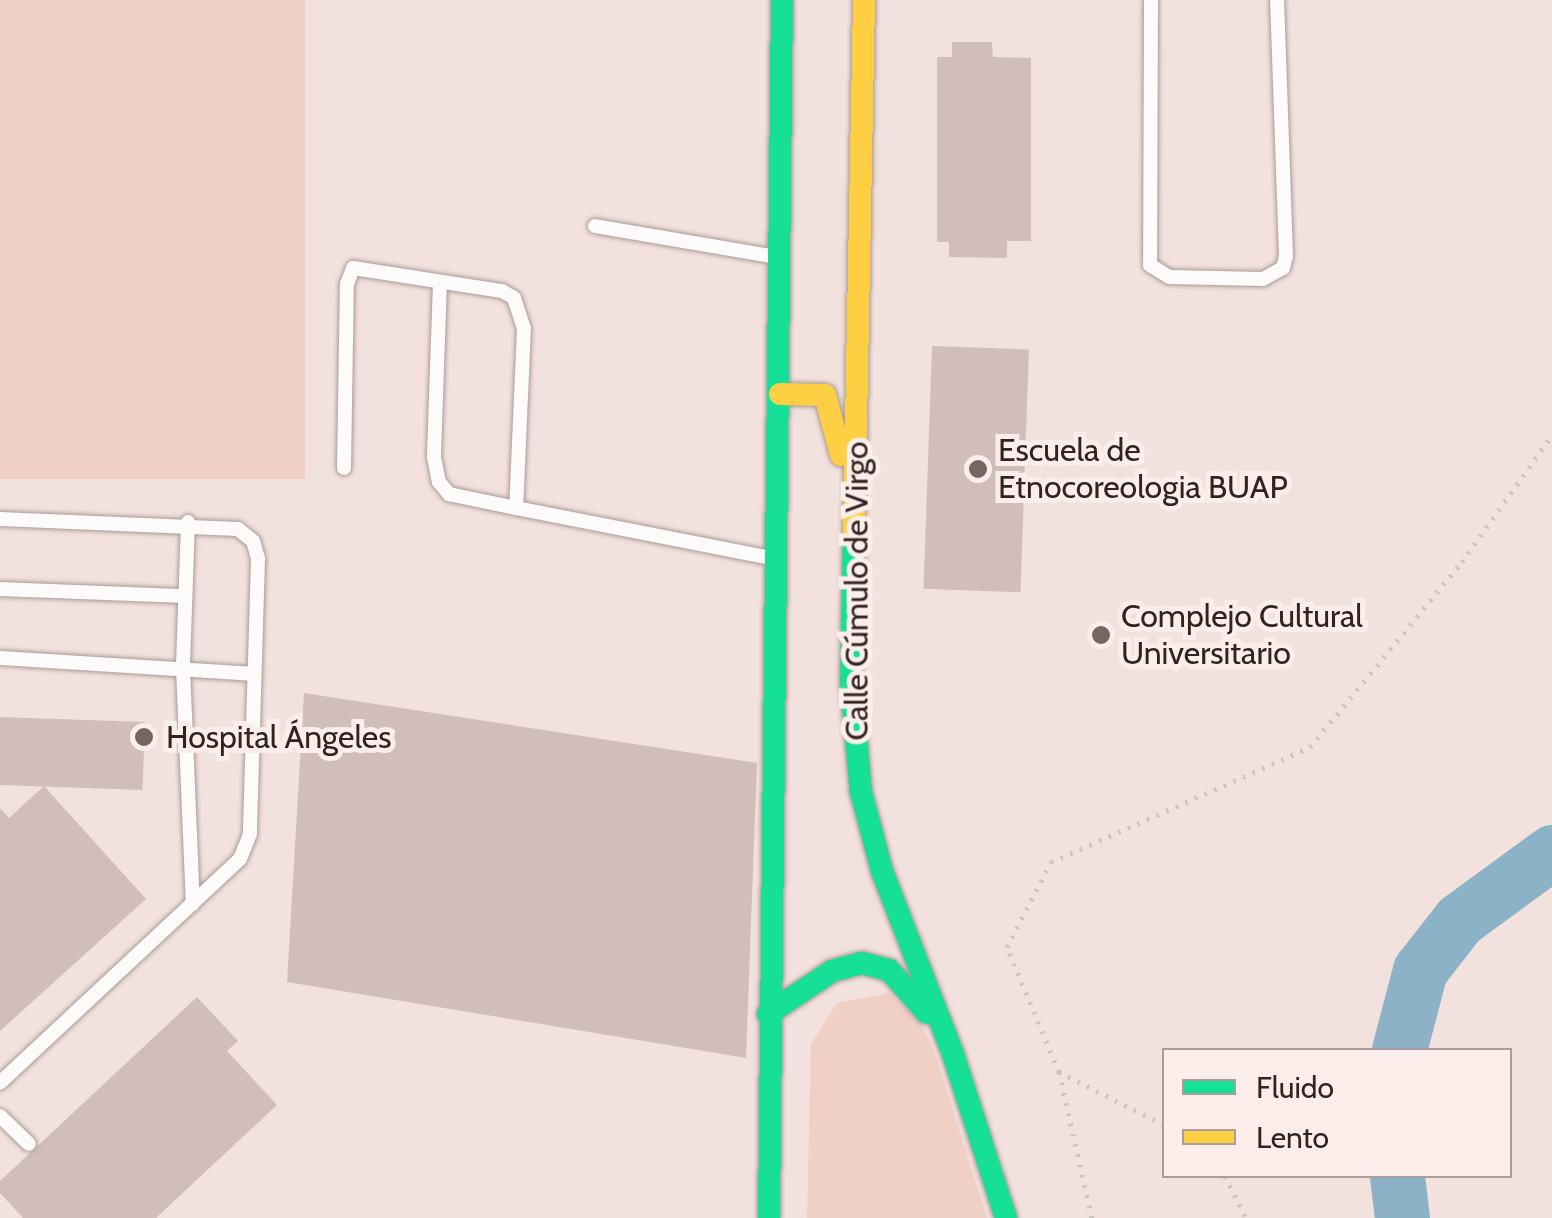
<!DOCTYPE html>
<html>
<head>
<meta charset="utf-8">
<style>
	body { margin:0 }
	#map { position:relative; width:1552px; height:1218px; overflow:hidden; background:#f2e1dc; font-family:Cabin,sans-serif }
	div>[style] { position:absolute }
	[style*='--x'] { left:calc(var(--x)*1px); top:calc(var(--y)*1px); width:calc(var(--w)*1px); rotate:calc(var(--a)*1deg) }
	.green>* { inset:0; background:#f0cfc5; transform-origin:0 0 }
	.river>* { height:55px; margin:-27.5px; padding:0 27.5px; transform-origin:27.5px; border-radius:27.5px; background:#8bb2c6 }
	.building>* { inset:0; background:#d2beb8; transform-origin:0 0 }
	.path>* { height:5px; margin-top:-2.5px; transform-origin:0; background:repeating-linear-gradient(90deg,#cbc4c2 0 2.5px,transparent 0 10.5px) }
	.roads { filter:drop-shadow(0 0 2px #a89b97) drop-shadow(0 0 2px #a89b97) }
	.lane>* { height:14px; margin:-7px; padding:0 7px; transform-origin:7px; border-radius:7px; background:#fdfafa }
	.fast>* { height:22px; margin:-11px; padding:0 11px; transform-origin:11px; border-radius:11px; background:#16e098 }
	.slow>* { height:22px; margin:-11px; padding:0 11px; transform-origin:11px; border-radius:11px; background:#ffcf43 }
	.dots>* { width:28px; height:28px; translate:-50% -50%; box-sizing:border-box; border:5px solid #fbeeea; border-radius:50% }
	span { translate:-50% -50%; white-space:nowrap; text-align:center; line-height:1.15; -webkit-text-stroke:10px #fbeeea; paint-order:stroke }
	.poi-label { font-size:32px; color:#302421 }
	.left { translate:0 -50%; text-align:left }
	.street-label { font-size:32px; color:#302421 }
	.legend { position:absolute; left:1162px; top:1048px; width:350px; height:130px; box-sizing:border-box; background:#fbeeea; border:2px solid #aa9d9a; margin:0; padding:12px 18px; list-style:none; font-size:30px; color:#302421 }
	.legend li { display:flex; align-items:center; gap:20px; height:50px }
	.legend b { width:50px; border:2px solid #aa9d9a }
</style>
</head>
<body>
<div id="map">
	<div class="green">
		<i style="left:0;top:0;width:305px;height:479px"></i>
		<i style="clip-path:polygon(889px 993px,920px 1022px,934px 1050px,987px 1218px,807px 1218px,811px 1044px,837px 1003px)"></i>
	</div>
	<div class="river">
		<i style="--x:1399;--y:1050;--w:83;--a:-75.3"></i>
		<i style="--x:1420;--y:970;--w:63;--a:-52"></i>
		<i style="--x:1459;--y:920;--w:115;--a:-36.2"></i>
		<i style="--x:1397;--y:1176;--w:42;--a:83.2"></i>
	</div>
	<div class="building">
		<i style="clip-path:polygon(952px 42px,992px 42px,993px 57px,1031px 58px,1031px 241px,1007px 241px,1007px 258px,949px 257px,949px 242px,937px 242px,937px 57px,952px 57px)"></i>
		<i style="left:932px;top:346px;width:97px;height:243px;rotate:2deg"></i>
		<i style="clip-path:polygon(304px 693px,757px 763px,746px 1058px,287px 982px)"></i>
		<i style="left:0;top:717px;width:145px;height:68px;rotate:2deg"></i>
		<i style="clip-path:polygon(44px 786px,146px 899px,0 1031px,0 808px,9px 818px)"></i>
		<i style="clip-path:polygon(197px 997px,238px 1041px,227px 1051px,277px 1105px,156px 1218px,23px 1218px,0 1193px,0 1181px)"></i>
	</div>
	<div class="path">
		<i style="--x:1059;--y:1072;--w:150;--a:77.3"></i>
		<i style="--x:1164;--y:1125;--w:118;--a:-153.2"></i>
		<i style="--x:1059;--y:1072;--w:135;--a:-112.6"></i>
		<i style="--x:1007;--y:947;--w:96;--a:-62.6"></i>
		<i style="--x:1051;--y:862;--w:283;--a:-23.9"></i>
		<i style="--x:1310;--y:747;--w:239;--a:-50.6"></i>
		<i style="--x:1462;--y:562;--w:156;--a:-54.7"></i>
		<i style="--x:1225;--y:1176;--w:47;--a:63.4"></i>
	</div>
	<div class="roads">
		<div class="lane">
			<i style="--x:1151;--y:0;--w:265;--a:90.2"></i>
			<i style="--x:1150;--y:265;--w:22;--a:32"></i>
			<i style="--x:1169;--y:277;--w:94;--a:1.2"></i>
			<i style="--x:1263;--y:279;--w:23;--a:-29"></i>
			<i style="--x:1283;--y:268;--w:12;--a:-76"></i>
			<i style="--x:1286;--y:256;--w:256;--a:-92"></i>
			<i style="--x:595;--y:226;--w:184;--a:9.7"></i>
			<i style="--x:440;--y:282;--w:175;--a:92"></i>
			<i style="--x:434;--y:457;--w:25;--a:79"></i>
			<i style="--x:439;--y:482;--w:16;--a:50"></i>
			<i style="--x:449;--y:494;--w:68;--a:11.8"></i>
			<i style="--x:344;--y:468;--w:184;--a:-89.1"></i>
			<i style="--x:347;--y:284;--w:17;--a:-69"></i>
			<i style="--x:353;--y:268;--w:151;--a:8.8"></i>
			<i style="--x:502;--y:291;--w:14;--a:30"></i>
			<i style="--x:514;--y:298;--w:32;--a:72"></i>
			<i style="--x:524;--y:328;--w:180;--a:92.5"></i>
			<i style="--x:516;--y:508;--w:260;--a:11.1"></i>
			<i style="--x:0;--y:519;--w:238;--a:2.4"></i>
			<i style="--x:238;--y:529;--w:19;--a:39"></i>
			<i style="--x:253;--y:541;--w:19;--a:74"></i>
			<i style="--x:258;--y:559;--w:275;--a:91.7"></i>
			<i style="--x:250;--y:834;--w:27;--a:112"></i>
			<i style="--x:240;--y:859;--w:328;--a:137"></i>
			<i style="--x:188;--y:522;--w:146;--a:92"></i>
			<i style="--x:183;--y:668;--w:236;--a:87.6"></i>
			<i style="--x:0;--y:589;--w:185;--a:2.2"></i>
			<i style="--x:0;--y:658;--w:253;--a:3.6"></i>
			<i style="--x:0;--y:1116;--w:40;--a:44"></i>
		</div>
		<div class="fast">
			<i style="--x:854;--y:531;--w:152;--a:91.1"></i>
			<i style="--x:851;--y:683;--w:109;--a:84.8"></i>
			<i style="--x:861;--y:792;--w:82;--a:75.1"></i>
			<i style="--x:882;--y:871;--w:196;--a:68.8"></i>
			<i style="--x:953;--y:1054;--w:172;--a:72.1"></i>
			<i style="--x:768;--y:1014;--w:77;--a:-33.9"></i>
			<i style="--x:832;--y:971;--w:31;--a:-15"></i>
			<i style="--x:862;--y:963;--w:28;--a:15"></i>
			<i style="--x:889;--y:970;--w:57;--a:48.5"></i>
			<i style="--x:769;--y:1218;--w:1218;--a:-89.39"></i>
		</div>
		<div class="slow">
			<i style="--x:780;--y:394;--w:45;--a:1.3"></i>
			<i style="--x:825;--y:395;--w:62;--a:75.1"></i>
			<i style="--x:854;--y:531;--w:531;--a:-88.92"></i>
		</div>
	</div>
	<div class="dots">
		<i style="left:978px;top:469px;background:#746662"></i>
		<i style="left:1101px;top:635px;background:#746662"></i>
		<i style="left:144px;top:737px;background:#746662"></i>
	</div>
	<div class="poi-label">
		<span class="left" style="left:998px;top:469px">Escuela de<br>Etnocoreologia BUAP</span>
		<span class="left" style="left:1121px;top:635px">Complejo Cultural<br>Universitario</span>
		<span class="left" style="left:166px;top:737px">Hospital Ángeles</span>
	</div>
	<div class="street-label">
		<span style="left:857px;top:591px;rotate:-90deg">Calle Cúmulo de Virgo</span>
	</div>
	<ul class="legend">
	<li><b style="height:12px;background:#16e098"></b>Fluido</li>
	<li><b style="height:12px;background:#ffcf43"></b>Lento</li>
	</ul>
</div>
</body>
</html>
